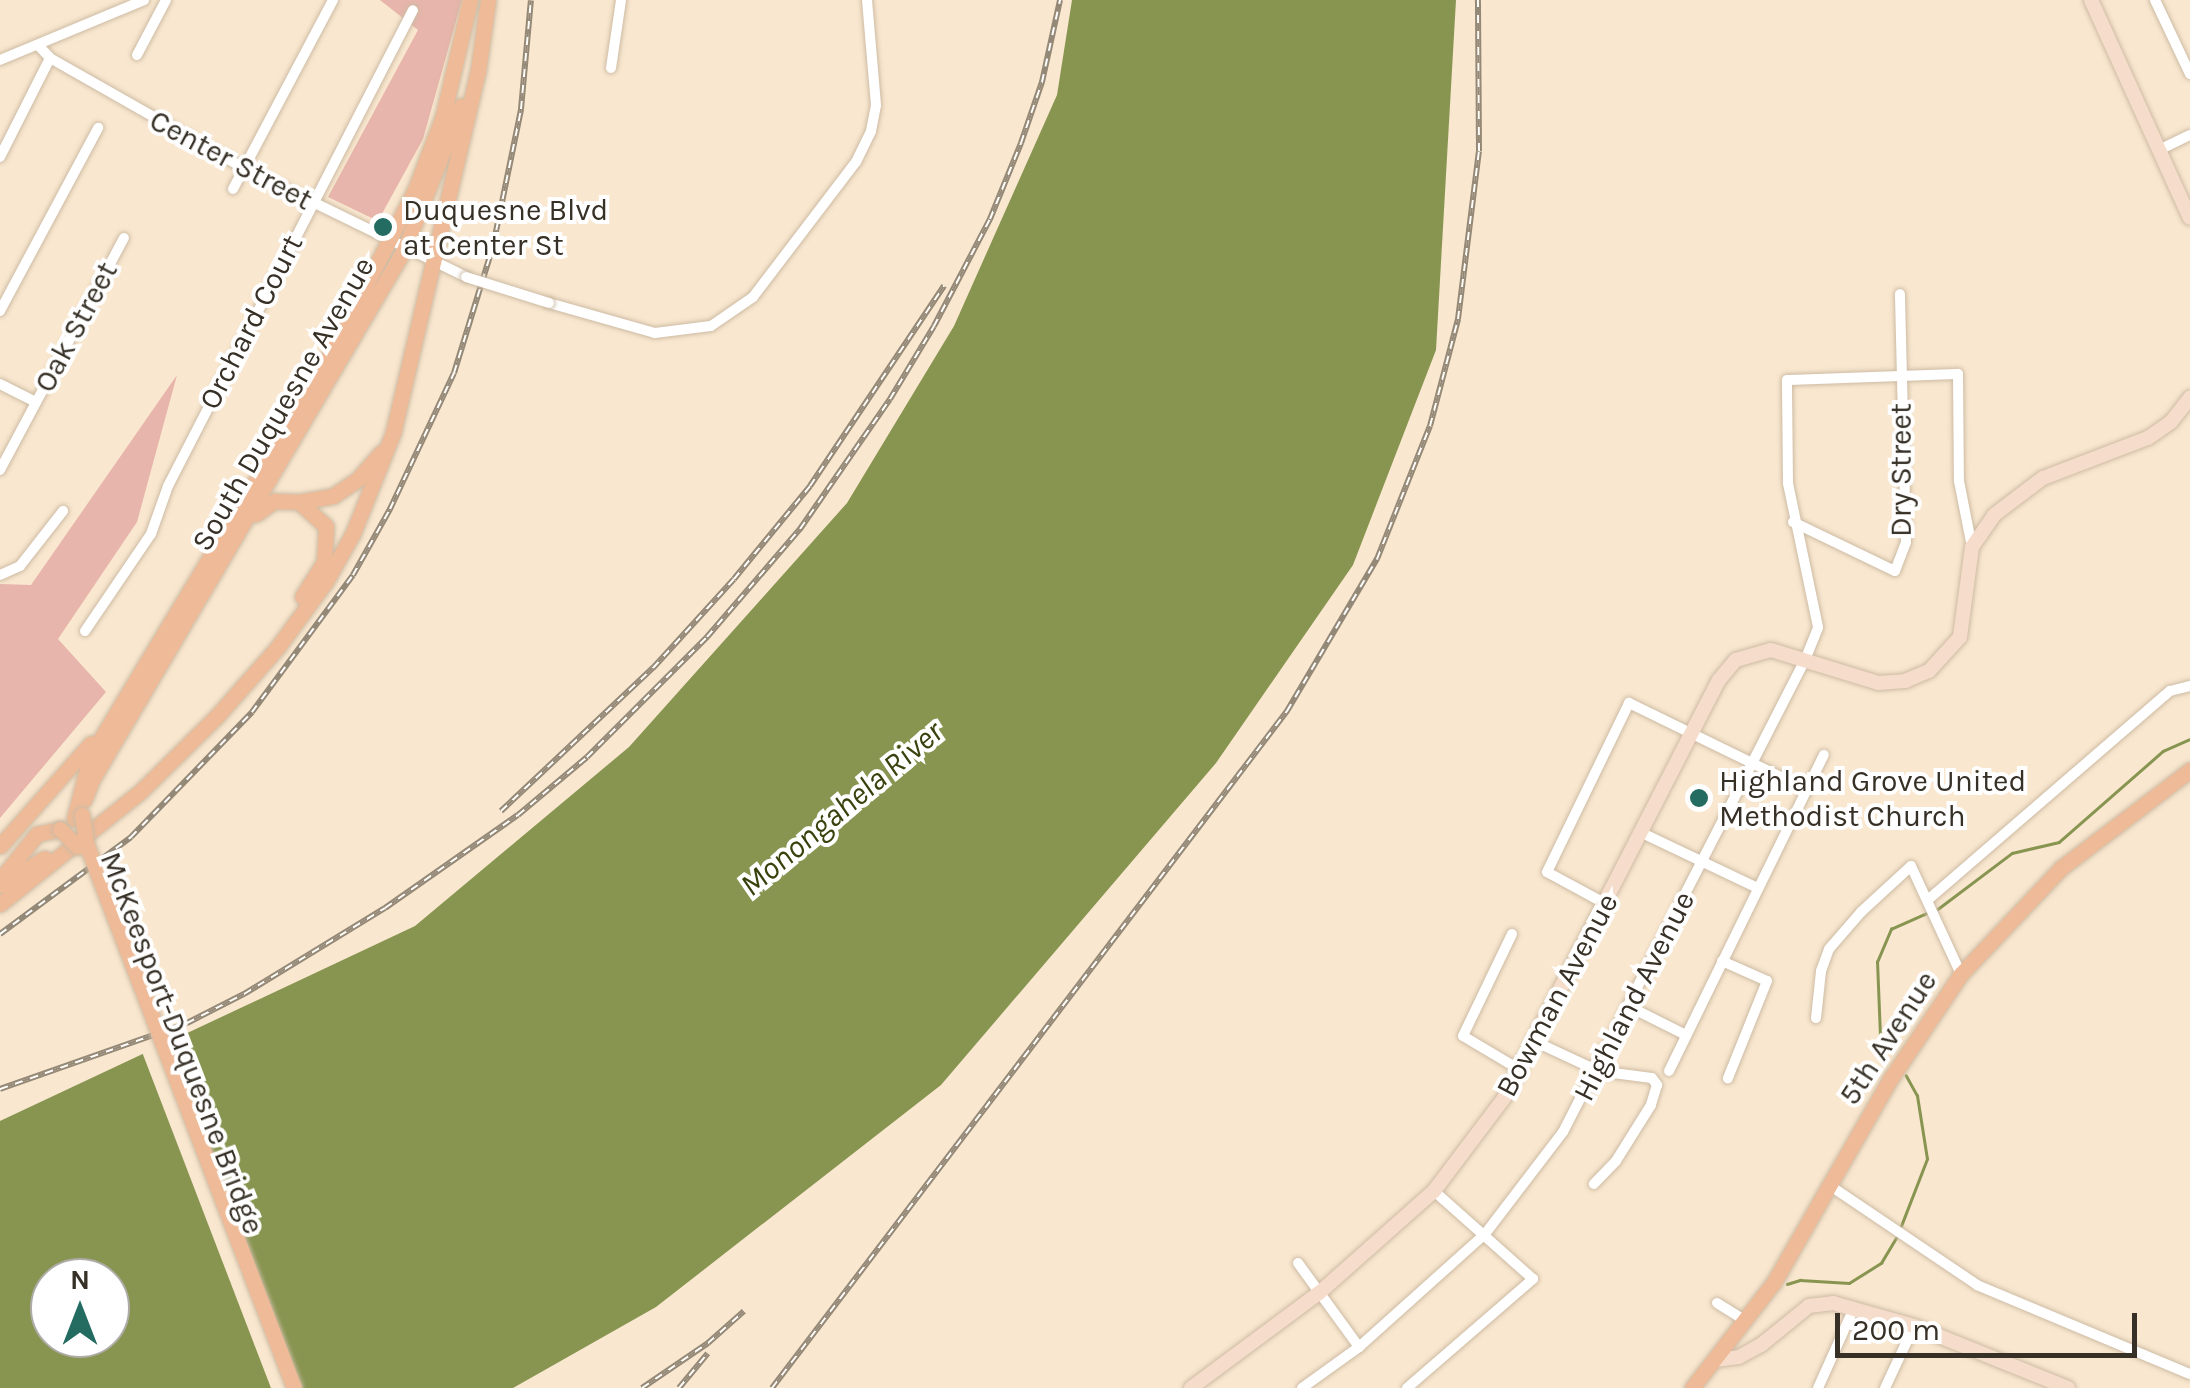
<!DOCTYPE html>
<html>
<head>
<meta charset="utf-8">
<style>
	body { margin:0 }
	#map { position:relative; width:2190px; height:1388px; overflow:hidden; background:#f9e7cf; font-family:Karla,sans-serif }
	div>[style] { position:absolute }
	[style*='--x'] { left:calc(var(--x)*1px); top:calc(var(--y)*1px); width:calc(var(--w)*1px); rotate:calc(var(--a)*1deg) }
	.green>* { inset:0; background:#e7b5ab }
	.water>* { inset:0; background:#889551 }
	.pier>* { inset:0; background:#f9e7cf; transform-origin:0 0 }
	.stream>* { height:2.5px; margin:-1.25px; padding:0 1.25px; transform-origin:1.25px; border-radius:1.25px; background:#889551 }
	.roads { filter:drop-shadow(0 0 2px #cdbba4) drop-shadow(0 0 2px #cdbba4) }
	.street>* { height:10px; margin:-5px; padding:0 5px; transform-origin:5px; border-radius:5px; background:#fff }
	.secondary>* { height:14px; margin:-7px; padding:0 7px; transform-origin:7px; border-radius:7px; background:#f6dccb }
	.primary>* { height:15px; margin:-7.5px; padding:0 7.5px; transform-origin:7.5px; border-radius:7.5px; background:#eeba97 }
	.rail>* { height:6px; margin-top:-3px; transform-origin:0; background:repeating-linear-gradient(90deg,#fff 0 8px,#948877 0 16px); box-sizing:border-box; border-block:2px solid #948877 }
	.bridges { filter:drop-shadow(0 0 2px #cdbba4) drop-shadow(0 0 2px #cdbba4) }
	.street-bridge>* { height:10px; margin:-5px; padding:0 5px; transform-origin:5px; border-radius:5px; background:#fff }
	.primary-bridge>* { height:15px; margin:-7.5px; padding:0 7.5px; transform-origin:7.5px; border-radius:7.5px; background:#eeba97 }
	.dots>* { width:28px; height:28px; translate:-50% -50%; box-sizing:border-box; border:5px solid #fff; border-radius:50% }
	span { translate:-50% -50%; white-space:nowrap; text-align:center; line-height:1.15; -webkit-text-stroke:8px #fff; paint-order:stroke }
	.street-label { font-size:30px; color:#363026 }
	.poi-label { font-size:30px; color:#363026 }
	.left { translate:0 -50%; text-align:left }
	.water-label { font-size:32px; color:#39420d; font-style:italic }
	.north { position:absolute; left:30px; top:1258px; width:100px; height:100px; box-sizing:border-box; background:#fff; border:2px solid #afaca8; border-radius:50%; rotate:0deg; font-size:28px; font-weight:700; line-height:40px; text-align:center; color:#363026 }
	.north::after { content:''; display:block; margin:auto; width:35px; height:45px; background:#246c62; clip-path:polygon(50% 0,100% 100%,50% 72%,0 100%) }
	.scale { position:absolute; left:1835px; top:1313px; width:302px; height:45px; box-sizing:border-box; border:5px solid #363026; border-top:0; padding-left:12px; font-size:30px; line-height:35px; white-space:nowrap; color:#363026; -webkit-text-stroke:8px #fff; paint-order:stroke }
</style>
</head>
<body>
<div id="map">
	<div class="green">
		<i style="clip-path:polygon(380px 0,462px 0,423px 139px,378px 221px,328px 197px,418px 30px)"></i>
		<i style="clip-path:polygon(177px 375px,137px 522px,58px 639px,106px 692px,0 818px,0 584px,31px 585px)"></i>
	</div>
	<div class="water">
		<i style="clip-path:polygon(evenodd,1072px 0,1456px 0,1436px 350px,1353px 565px,1216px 763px,941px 1085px,656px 1307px,513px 1388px,0 1388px,0 1121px,415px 926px,629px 747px,847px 503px,954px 326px,1057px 95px,1072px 0,50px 1278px,110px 1278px,110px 1338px,50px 1338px,50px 1278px)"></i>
	</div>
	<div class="pier">
		<i style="left:167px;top:1039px;width:374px;height:28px;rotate:69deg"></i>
	</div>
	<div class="stream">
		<i style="--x:1935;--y:911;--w:96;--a:-37"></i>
		<i style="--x:2012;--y:853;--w:48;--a:-13.2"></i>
		<i style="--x:2059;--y:842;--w:138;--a:-41.2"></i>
		<i style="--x:2163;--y:751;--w:30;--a:-24"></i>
		<i style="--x:1887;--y:1048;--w:14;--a:-120"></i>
		<i style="--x:1880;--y:1036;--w:74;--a:-92.3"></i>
		<i style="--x:1877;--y:962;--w:36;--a:-67"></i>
		<i style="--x:1891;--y:929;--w:39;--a:-24"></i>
		<i style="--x:1901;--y:1226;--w:72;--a:-68.8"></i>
		<i style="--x:1927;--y:1159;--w:64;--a:-99"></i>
		<i style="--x:1917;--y:1096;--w:23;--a:-119"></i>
		<i style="--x:1787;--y:1284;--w:14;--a:-17"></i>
		<i style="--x:1800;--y:1280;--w:49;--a:3.5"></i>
		<i style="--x:1849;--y:1283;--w:38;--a:-32"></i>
		<i style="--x:1881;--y:1263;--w:29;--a:-59"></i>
	</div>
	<div class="roads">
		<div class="street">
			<i style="--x:2155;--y:0;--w:82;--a:64.7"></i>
			<i style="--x:38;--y:45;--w:18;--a:47"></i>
			<i style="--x:50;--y:58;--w:224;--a:29.6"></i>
			<i style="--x:245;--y:169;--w:246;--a:26"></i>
			<i style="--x:137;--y:55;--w:62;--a:-62.2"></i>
			<i style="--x:0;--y:60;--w:156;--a:-22.6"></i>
			<i style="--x:611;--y:68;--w:69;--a:-81.6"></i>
			<i style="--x:2161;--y:149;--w:32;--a:-26"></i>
			<i style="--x:0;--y:157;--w:111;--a:-63.2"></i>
			<i style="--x:233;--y:189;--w:214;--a:-62.1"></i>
			<i style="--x:549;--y:303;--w:110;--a:15.8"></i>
			<i style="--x:655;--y:333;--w:56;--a:-7.1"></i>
			<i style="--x:711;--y:326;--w:51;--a:-34.6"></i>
			<i style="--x:753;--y:297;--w:170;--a:-52.7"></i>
			<i style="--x:856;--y:162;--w:34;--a:-64"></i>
			<i style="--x:871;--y:131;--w:26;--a:-79"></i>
			<i style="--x:876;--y:105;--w:105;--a:-94.9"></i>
			<i style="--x:0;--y:311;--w:208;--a:-61.8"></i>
			<i style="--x:0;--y:384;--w:40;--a:26.6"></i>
			<i style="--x:0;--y:470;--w:263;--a:-61.9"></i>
			<i style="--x:1793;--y:522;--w:113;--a:25.7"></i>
			<i style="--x:1895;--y:571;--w:31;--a:-69"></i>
			<i style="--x:1906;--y:542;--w:248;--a:-91.4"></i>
			<i style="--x:0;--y:575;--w:22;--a:-24"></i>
			<i style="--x:20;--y:566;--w:70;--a:-52"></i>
			<i style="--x:85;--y:631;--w:117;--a:-55.8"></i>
			<i style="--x:151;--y:534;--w:51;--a:-70.5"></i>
			<i style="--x:168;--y:486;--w:535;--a:-62.76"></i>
			<i style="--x:1642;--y:833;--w:128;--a:25.4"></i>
			<i style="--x:1930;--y:898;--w:317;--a:-40.8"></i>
			<i style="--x:2170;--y:691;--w:21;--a:-14"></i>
			<i style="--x:1606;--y:904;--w:67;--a:-151.5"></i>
			<i style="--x:1547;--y:872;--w:188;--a:-64.1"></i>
			<i style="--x:1629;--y:703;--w:198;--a:26"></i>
			<i style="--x:1512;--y:934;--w:113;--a:115.7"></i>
			<i style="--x:1463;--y:1036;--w:69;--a:30.7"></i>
			<i style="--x:1722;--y:961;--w:49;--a:24"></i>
			<i style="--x:1767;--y:981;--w:105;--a:111.9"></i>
			<i style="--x:1630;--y:1007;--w:63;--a:26.6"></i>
			<i style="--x:1816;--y:1018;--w:47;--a:-83.9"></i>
			<i style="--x:1821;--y:971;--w:23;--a:-70"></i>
			<i style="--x:1829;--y:949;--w:49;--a:-49.1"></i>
			<i style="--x:1861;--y:912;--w:68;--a:-42.6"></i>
			<i style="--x:1911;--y:866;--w:119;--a:65.2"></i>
			<i style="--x:1536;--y:1042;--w:68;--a:25.1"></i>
			<i style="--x:1598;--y:1071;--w:54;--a:7.4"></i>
			<i style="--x:1652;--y:1078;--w:9;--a:54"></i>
			<i style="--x:1657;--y:1085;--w:21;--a:107"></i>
			<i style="--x:1651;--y:1105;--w:66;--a:122"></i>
			<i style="--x:1616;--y:1161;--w:32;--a:134"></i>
			<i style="--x:1669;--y:1071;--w:352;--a:-63.9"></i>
			<i style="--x:1829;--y:1185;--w:179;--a:34"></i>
			<i style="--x:1977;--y:1285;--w:231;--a:22.7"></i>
			<i style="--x:1298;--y:1263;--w:104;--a:54"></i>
			<i style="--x:1717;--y:1303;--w:34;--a:32"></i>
			<i style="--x:1302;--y:1388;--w:70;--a:-35.7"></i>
			<i style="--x:1359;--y:1347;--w:169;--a:-41.9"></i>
			<i style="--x:1485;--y:1234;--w:128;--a:-52.6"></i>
			<i style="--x:1563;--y:1132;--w:530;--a:-62.86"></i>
			<i style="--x:1805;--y:660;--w:35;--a:-68"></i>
			<i style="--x:1818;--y:627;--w:147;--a:-101.8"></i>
			<i style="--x:1788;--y:483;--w:103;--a:-90.6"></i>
			<i style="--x:1787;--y:380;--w:171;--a:-2"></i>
			<i style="--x:1958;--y:374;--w:107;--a:89.5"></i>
			<i style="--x:1959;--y:481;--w:67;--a:78.9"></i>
			<i style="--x:1407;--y:1388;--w:167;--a:-40.9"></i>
			<i style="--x:1533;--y:1279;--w:132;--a:-138.4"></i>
			<i style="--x:1818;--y:1388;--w:88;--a:-65.8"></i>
			<i style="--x:1885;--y:1388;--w:68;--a:-64.9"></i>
		</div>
		<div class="secondary">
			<i style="--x:2091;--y:0;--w:239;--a:65.6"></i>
			<i style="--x:1715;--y:1360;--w:24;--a:-7"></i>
			<i style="--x:1739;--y:1357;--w:25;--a:-29"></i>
			<i style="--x:1761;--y:1345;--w:62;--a:-39.1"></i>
			<i style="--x:1809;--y:1306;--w:24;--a:-7"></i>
			<i style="--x:1833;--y:1303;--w:84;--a:15.9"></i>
			<i style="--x:1914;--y:1326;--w:166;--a:21.9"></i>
			<i style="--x:1191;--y:1388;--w:159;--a:-36.6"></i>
			<i style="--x:1319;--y:1293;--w:154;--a:-41.6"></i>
			<i style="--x:1434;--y:1191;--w:116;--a:-53"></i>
			<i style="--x:1504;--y:1098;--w:470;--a:-62.8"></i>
			<i style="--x:1719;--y:680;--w:26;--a:-50"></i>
			<i style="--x:1736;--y:660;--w:36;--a:-16"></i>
			<i style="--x:1771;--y:650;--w:112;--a:17.1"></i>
			<i style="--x:1878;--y:683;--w:27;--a:-4"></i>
			<i style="--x:1905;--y:681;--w:26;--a:-23"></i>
			<i style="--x:1929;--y:671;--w:46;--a:-47.6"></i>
			<i style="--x:1960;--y:637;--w:91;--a:-82.4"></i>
			<i style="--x:1972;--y:547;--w:39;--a:-55"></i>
			<i style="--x:1994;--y:515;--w:61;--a:-37.1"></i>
			<i style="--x:2043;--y:478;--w:112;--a:-20.9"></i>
			<i style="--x:2148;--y:438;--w:28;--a:-35"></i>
			<i style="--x:2171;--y:422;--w:31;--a:-52"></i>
		</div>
		<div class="primary">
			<i style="--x:299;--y:502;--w:35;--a:-10"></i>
			<i style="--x:333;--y:496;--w:30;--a:-34"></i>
			<i style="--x:358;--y:479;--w:35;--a:-49"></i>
			<i style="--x:256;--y:514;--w:22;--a:-36"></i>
			<i style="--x:274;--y:501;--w:25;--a:2"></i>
			<i style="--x:299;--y:502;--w:36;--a:42"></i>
			<i style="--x:326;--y:526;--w:36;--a:93"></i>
			<i style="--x:324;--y:562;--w:41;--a:122.2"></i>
			<i style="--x:84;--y:800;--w:24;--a:-68"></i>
			<i style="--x:93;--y:778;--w:613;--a:-59.5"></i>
			<i style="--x:404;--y:250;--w:155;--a:-68.4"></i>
			<i style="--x:74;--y:819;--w:64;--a:-75.5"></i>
			<i style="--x:90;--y:757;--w:447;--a:-59"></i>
			<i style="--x:320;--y:374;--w:207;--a:-62.7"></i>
			<i style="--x:415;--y:190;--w:79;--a:-69.3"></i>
			<i style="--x:443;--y:116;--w:119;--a:-76.9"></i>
			<i style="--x:0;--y:846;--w:137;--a:-48.5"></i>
			<i style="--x:0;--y:880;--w:59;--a:-51.2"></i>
			<i style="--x:37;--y:834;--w:24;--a:-12"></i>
			<i style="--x:0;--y:885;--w:52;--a:-31"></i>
			<i style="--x:0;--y:904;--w:179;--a:-38.7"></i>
			<i style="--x:140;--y:792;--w:108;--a:-44.6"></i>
			<i style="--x:217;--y:716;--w:91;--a:-48.6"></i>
			<i style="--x:277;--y:648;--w:83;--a:-53.8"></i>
			<i style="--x:326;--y:581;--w:55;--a:-60.6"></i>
			<i style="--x:353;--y:533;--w:108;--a:-68.2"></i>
			<i style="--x:393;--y:433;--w:372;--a:-76.8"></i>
			<i style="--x:478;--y:71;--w:72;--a:-82"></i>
			<i style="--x:1692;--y:1388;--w:134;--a:-52.3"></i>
			<i style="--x:1774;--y:1282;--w:235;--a:-60.2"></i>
			<i style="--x:1891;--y:1078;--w:125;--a:-56.1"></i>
			<i style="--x:1961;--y:974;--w:146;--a:-46.7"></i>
			<i style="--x:2061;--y:868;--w:162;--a:-37.2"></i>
		</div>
	</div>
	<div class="rail">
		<i style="--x:501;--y:811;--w:209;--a:-43.3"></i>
		<i style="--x:653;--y:668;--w:120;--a:-47.7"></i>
		<i style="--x:734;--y:579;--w:120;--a:-50.7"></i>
		<i style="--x:810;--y:486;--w:241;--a:-56.2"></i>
		<i style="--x:0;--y:934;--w:163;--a:-36.5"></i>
		<i style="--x:131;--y:837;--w:174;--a:-45.9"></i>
		<i style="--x:252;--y:712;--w:170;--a:-53.6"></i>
		<i style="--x:353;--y:575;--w:76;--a:-60.7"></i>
		<i style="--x:390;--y:509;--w:150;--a:-64.8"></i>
		<i style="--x:454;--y:373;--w:133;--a:-72.9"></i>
		<i style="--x:493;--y:246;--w:140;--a:-78.4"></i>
		<i style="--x:521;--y:109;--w:109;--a:-84.8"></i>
		<i style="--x:0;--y:1089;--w:198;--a:-19.4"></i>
		<i style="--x:187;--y:1023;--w:64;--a:-27"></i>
		<i style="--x:244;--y:994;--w:165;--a:-31.4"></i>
		<i style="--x:385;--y:908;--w:162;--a:-35"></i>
		<i style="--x:518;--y:815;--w:90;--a:-40"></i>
		<i style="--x:587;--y:757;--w:170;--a:-45"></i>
		<i style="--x:707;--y:637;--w:143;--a:-49.3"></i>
		<i style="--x:800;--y:529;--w:158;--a:-55.3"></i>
		<i style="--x:890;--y:399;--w:85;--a:-58.9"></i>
		<i style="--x:934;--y:326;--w:121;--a:-62.4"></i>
		<i style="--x:990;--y:219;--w:82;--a:-67.8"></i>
		<i style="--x:1021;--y:143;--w:65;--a:-71"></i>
		<i style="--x:1042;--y:82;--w:84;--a:-77.6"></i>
		<i style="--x:642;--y:1388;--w:80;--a:-34.3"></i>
		<i style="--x:708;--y:1343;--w:48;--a:-41.6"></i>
		<i style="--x:679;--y:1388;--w:45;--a:-50.4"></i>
		<i style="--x:772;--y:1388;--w:851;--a:-52.74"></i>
		<i style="--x:1287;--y:711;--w:177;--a:-59.4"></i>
		<i style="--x:1377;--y:559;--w:143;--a:-68.3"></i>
		<i style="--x:1430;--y:426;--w:111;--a:-75.3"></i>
		<i style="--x:1458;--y:319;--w:169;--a:-82.9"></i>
		<i style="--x:1479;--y:151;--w:151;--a:-90.4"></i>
	</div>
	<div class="bridges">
		<div class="street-bridge">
			<i style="--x:466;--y:277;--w:87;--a:17.4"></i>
		</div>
		<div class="primary-bridge">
			<i style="--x:82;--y:815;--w:28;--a:82"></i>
			<i style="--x:86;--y:843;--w:583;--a:69.11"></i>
			<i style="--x:60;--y:829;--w:25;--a:45"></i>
		</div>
	</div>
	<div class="dots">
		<i style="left:383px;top:227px;background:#246c62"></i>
		<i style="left:1699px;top:798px;background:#246c62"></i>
	</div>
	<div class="street-label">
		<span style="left:231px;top:160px;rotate:28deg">Center Street</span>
		<span style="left:251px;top:322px;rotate:-63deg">Orchard Court</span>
		<span style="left:76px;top:327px;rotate:-62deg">Oak Street</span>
		<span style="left:283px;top:404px;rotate:-60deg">South Duquesne Avenue</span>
		<span style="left:1901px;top:470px;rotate:-90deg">Dry Street</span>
		<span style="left:1557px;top:995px;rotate:-62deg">Bowman Avenue</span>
		<span style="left:1634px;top:996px;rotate:-63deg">Highland Avenue</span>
		<span style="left:1888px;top:1038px;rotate:-57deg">5th Avenue</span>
		<span style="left:182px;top:1043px;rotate:69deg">McKeesport-Duquesne Bridge</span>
	</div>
	<div class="poi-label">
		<span class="left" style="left:403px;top:227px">Duquesne Blvd<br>at Center St</span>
		<span class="left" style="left:1719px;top:798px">Highland Grove United<br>Methodist Church</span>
	</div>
	<div class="water-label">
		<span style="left:842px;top:809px;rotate:-40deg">Monongahela River</span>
	</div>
	<div class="north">N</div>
	<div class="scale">200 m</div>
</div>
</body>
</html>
